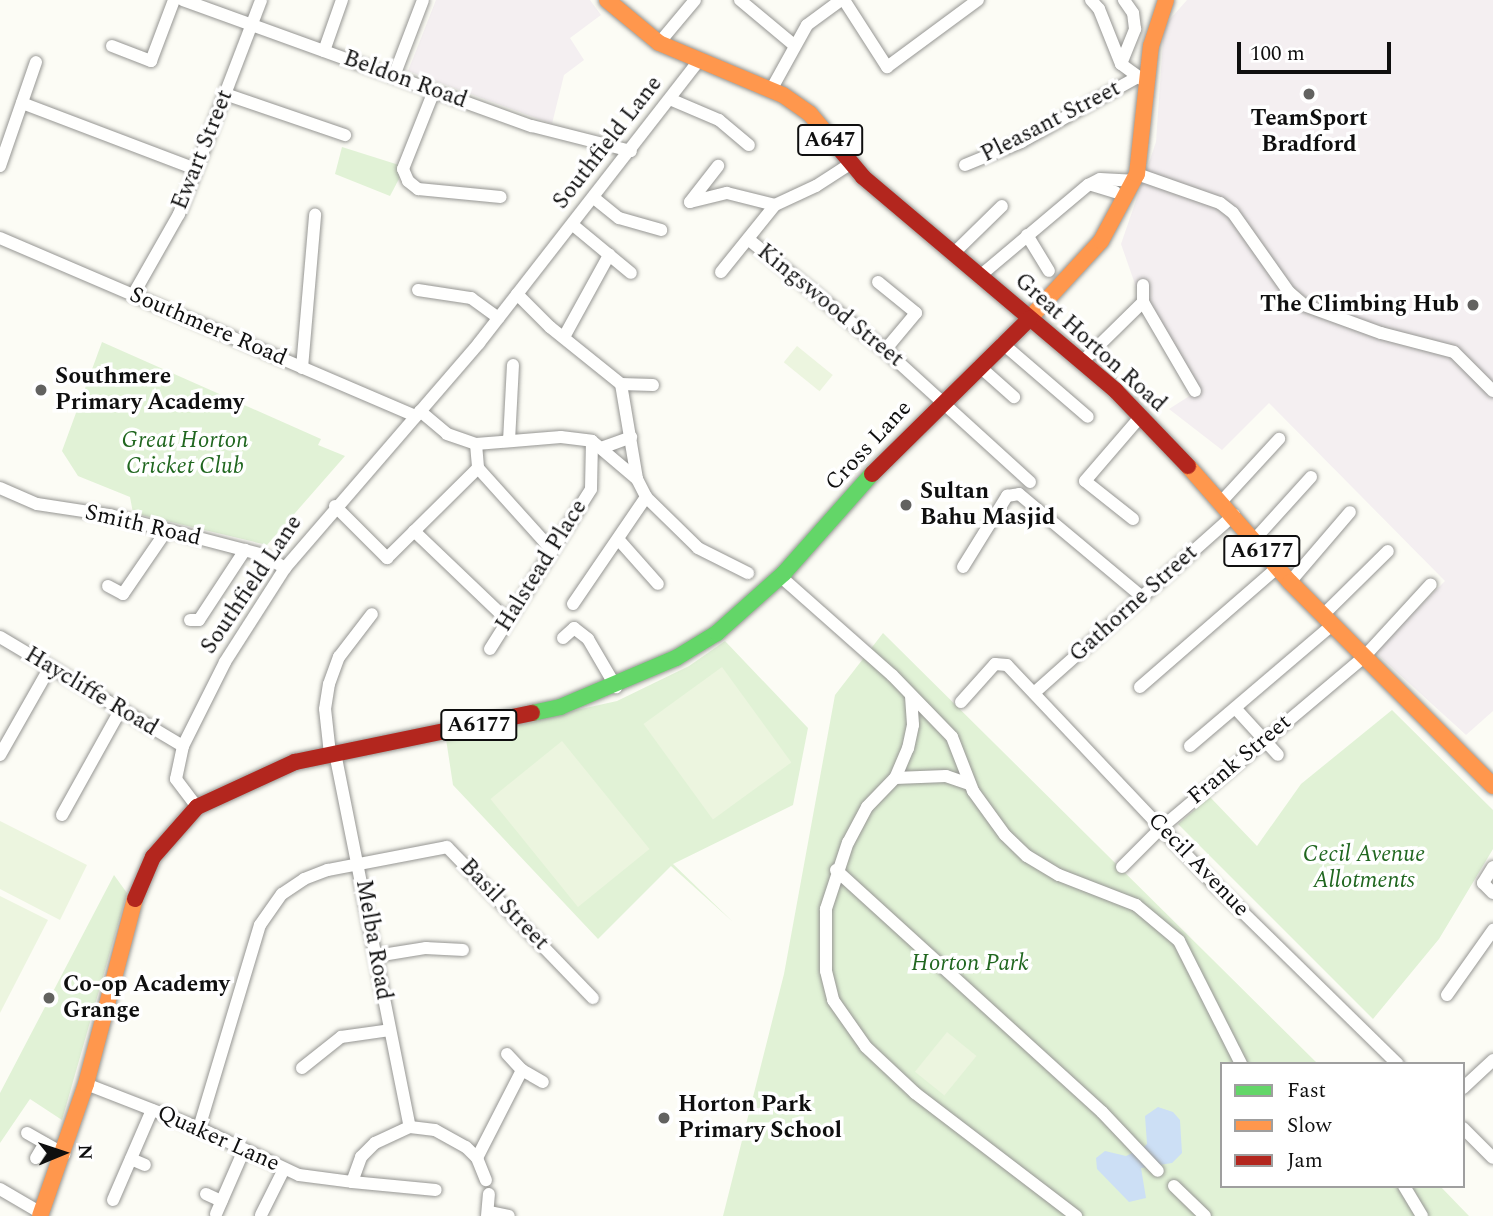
<!DOCTYPE html>
<html>
<head>
<meta charset="utf-8">
<style>
	body { margin:0 }
	#map { position:relative; width:1493px; height:1216px; overflow:hidden; background:#fcfcf5; font-family:Spectral,serif }
	div>[style] { position:absolute }
	[style*='--x'] { left:calc(var(--x)*1px); top:calc(var(--y)*1px); width:calc(var(--w)*1px); rotate:calc(var(--a)*1deg) }
	.industrial>* { inset:0; background:#f4eff1 }
	.green>* { inset:0; background:#e1f2d6 }
	.pitch>* { inset:0; background:#ecf5df; transform-origin:0 0 }
	.water>* { inset:0; background:#ccdff5 }
	.roads { filter:drop-shadow(0 0 2px #969693) drop-shadow(0 0 2px #969693) }
	.street>* { height:12px; margin:-6px; padding:0 6px; transform-origin:6px; border-radius:6px; background:#fffffe }
	.fast>* { height:16px; margin:-8px; padding:0 8px; transform-origin:8px; border-radius:8px; background:#63d668 }
	.slow>* { height:16px; margin:-8px; padding:0 8px; transform-origin:8px; border-radius:8px; background:#ff974d }
	.jam>* { height:16px; margin:-8px; padding:0 8px; transform-origin:8px; border-radius:8px; background:#b3261e }
	.dots>* { width:19px; height:19px; translate:-50% -50%; box-sizing:border-box; border:4px solid #fff; border-radius:50% }
	span { translate:-50% -50%; white-space:nowrap; text-align:center; line-height:1.15; -webkit-text-stroke:7px #fff; paint-order:stroke }
	.shield-label span { padding:2px 5px; background:#fff; border:2px solid; border-radius:5px; -webkit-text-stroke-width:0 }
	.shield-label { font-size:21px; color:#0f0f0f; font-weight:700 }
	.street-label { font-size:23px; color:#0f0f0f }
	.poi-label { font-size:23px; color:#0f0f0f; font-weight:700 }
	.right { translate:-100% -50%; text-align:right }
	.left { translate:0 -50%; text-align:left }
	.park-label { font-size:23px; color:#216720; font-style:italic }
	.legend { position:absolute; left:1220px; top:1062px; width:245px; height:126px; box-sizing:border-box; background:#fff; border:2px solid #9f9f9f; margin:0; padding:9px 12px; list-style:none; font-size:21px; color:#0f0f0f }
	.legend li { display:flex; align-items:center; gap:14px; height:35px }
	.legend b { width:35px; border:2px solid #9f9f9f }
	.north { position:absolute; left:28px; top:1118px; width:70px; height:70px; -webkit-text-stroke:5px #fff; paint-order:stroke; rotate:88deg; font-size:19px; font-weight:700; line-height:28px; text-align:center; color:#0f0f0f }
	.north::after { content:''; display:block; margin:auto; width:24px; height:32px; background:#0f0f0f; clip-path:polygon(50% 0,100% 100%,50% 72%,0 100%) }
	.scale { position:absolute; left:1237px; top:42px; width:154px; height:32px; box-sizing:border-box; border:4px solid #0f0f0f; border-top:0; padding-left:9px; font-size:21px; line-height:24px; white-space:nowrap; color:#0f0f0f; -webkit-text-stroke:5px #fff; paint-order:stroke }
</style>
</head>
<body>
<div id="map">
	<div class="industrial">
		<i style="clip-path:polygon(436px 0,590px 0,601px 15px,570px 38px,584px 60px,564px 75px,552px 124px,408px 71px)"></i>
		<i style="clip-path:polygon(1187px 0,1493px 0,1493px 711px,1466px 735px,1375px 652px,1445px 581px,1269px 403px,1222px 450px,1169px 409px,1191px 395px,1143px 307px,1121px 244px,1156px 142px,1164px 26px)"></i>
	</div>
	<div class="green">
		<i style="clip-path:polygon(342px 147px,399px 165px,400px 177px,390px 196px,335px 174px)"></i>
		<i style="clip-path:polygon(102px 342px,321px 439px,318px 445px,345px 456px,267px 545px,133px 513px,130px 497px,78px 476px,62px 451px)"></i>
		<i style="clip-path:polygon(883px 633px,1318px 1064px,1222px 1064px,1222px 1186px,1440px 1186px,1469px 1216px,723px 1216px,784px 974px,835px 695px)"></i>
		<i style="clip-path:polygon(725px 641px,808px 728px,793px 805px,673px 864px,733px 922px,671px 866px,598px 939px,453px 785px,446px 739px,617px 701px,689px 666px)"></i>
		<i style="clip-path:polygon(1392px 710px,1493px 810px,1493px 849px,1439px 939px,1373px 1019px,1178px 824px,1210px 797px,1257px 846px,1301px 784px)"></i>
		<i style="clip-path:polygon(114px 875px,127px 893px,62px 1120px,30px 1099px,0 1143px,0 1093px)"></i>
	</div>
	<div class="pitch">
		<i style="left:797px;top:346px;width:46px;height:21px;rotate:39deg"></i>
		<i style="left:722px;top:667px;width:118px;height:97px;rotate:54deg"></i>
		<i style="left:562px;top:741px;width:139px;height:92px;rotate:51deg"></i>
		<i style="clip-path:polygon(0 821px,87px 865px,60px 920px,0 889px)"></i>
		<i style="clip-path:polygon(0 896px,48px 920px,0 1013px)"></i>
		<i style="left:947px;top:1032px;width:38px;height:51px;rotate:39deg"></i>
	</div>
	<div class="water">
		<i style="clip-path:polygon(1158px 1107px,1173px 1112px,1180px 1120px,1182px 1153px,1172px 1163px,1141px 1168px,1146px 1198px,1129px 1202px,1097px 1169px,1096px 1158px,1105px 1151px,1126px 1156px,1143px 1148px,1147px 1144px,1145px 1116px)"></i>
	</div>
	<div class="roads">
		<div class="street">
			<i style="--x:183;--y:0;--w:371;--a:19.9"></i>
			<i style="--x:532;--y:126;--w:102;--a:14.2"></i>
			<i style="--x:740;--y:0;--w:70;--a:39.8"></i>
			<i style="--x:844;--y:0;--w:80;--a:57.3"></i>
			<i style="--x:887;--y:67;--w:113;--a:-36.4"></i>
			<i style="--x:1091;--y:0;--w:12;--a:48"></i>
			<i style="--x:1099;--y:9;--w:59;--a:68.2"></i>
			<i style="--x:1121;--y:64;--w:26;--a:36"></i>
			<i style="--x:659;--y:43;--w:56;--a:-50.1"></i>
			<i style="--x:112;--y:46;--w:42;--a:21"></i>
			<i style="--x:151;--y:61;--w:65;--a:-69.3"></i>
			<i style="--x:324;--y:51;--w:54;--a:-70.6"></i>
			<i style="--x:1121;--y:64;--w:38;--a:-68"></i>
			<i style="--x:1135;--y:29;--w:16;--a:-97"></i>
			<i style="--x:1133;--y:13;--w:16;--a:-125"></i>
			<i style="--x:394;--y:76;--w:81;--a:-69.1"></i>
			<i style="--x:771;--y:90;--w:74;--a:-61"></i>
			<i style="--x:807;--y:25;--w:42;--a:-36.3"></i>
			<i style="--x:434;--y:91;--w:84;--a:111.7"></i>
			<i style="--x:403;--y:169;--w:13;--a:67"></i>
			<i style="--x:408;--y:181;--w:13;--a:39"></i>
			<i style="--x:418;--y:189;--w:83;--a:5.5"></i>
			<i style="--x:225;--y:94;--w:127;--a:18.9"></i>
			<i style="--x:672;--y:100;--w:51;--a:23.1"></i>
			<i style="--x:719;--y:120;--w:39;--a:40"></i>
			<i style="--x:22;--y:103;--w:186;--a:20.8"></i>
			<i style="--x:965;--y:165;--w:61;--a:-22.3"></i>
			<i style="--x:1021;--y:142;--w:132;--a:-29.1"></i>
			<i style="--x:0;--y:166;--w:110;--a:-70.9"></i>
			<i style="--x:1137;--y:174;--w:88;--a:19.3"></i>
			<i style="--x:1220;--y:203;--w:16;--a:38"></i>
			<i style="--x:1233;--y:213;--w:97;--a:54.7"></i>
			<i style="--x:1289;--y:292;--w:20;--a:41"></i>
			<i style="--x:1304;--y:305;--w:82;--a:20"></i>
			<i style="--x:1381;--y:333;--w:75;--a:14.6"></i>
			<i style="--x:1454;--y:352;--w:55;--a:45"></i>
			<i style="--x:1092;--y:185;--w:24;--a:17"></i>
			<i style="--x:594;--y:198;--w:32;--a:39"></i>
			<i style="--x:619;--y:218;--w:44;--a:15.9"></i>
			<i style="--x:690;--y:202;--w:38;--a:-14"></i>
			<i style="--x:727;--y:193;--w:49;--a:14"></i>
			<i style="--x:775;--y:205;--w:45;--a:-24.9"></i>
			<i style="--x:816;--y:186;--w:40;--a:-32.9"></i>
			<i style="--x:690;--y:202;--w:46;--a:-52.1"></i>
			<i style="--x:573;--y:225;--w:75;--a:39.6"></i>
			<i style="--x:1027;--y:235;--w:42;--a:58.6"></i>
			<i style="--x:0;--y:238;--w:452;--a:23.2"></i>
			<i style="--x:748;--y:239;--w:176;--a:39"></i>
			<i style="--x:885;--y:350;--w:196;--a:42.3"></i>
			<i style="--x:954;--y:253;--w:67;--a:-44.4"></i>
			<i style="--x:721;--y:272;--w:86;--a:-51.1"></i>
			<i style="--x:981;--y:275;--w:140;--a:-40.1"></i>
			<i style="--x:1088;--y:185;--w:13;--a:-27"></i>
			<i style="--x:1100;--y:179;--w:33;--a:3"></i>
			<i style="--x:878;--y:282;--w:49;--a:39.2"></i>
			<i style="--x:916;--y:313;--w:48;--a:130"></i>
			<i style="--x:418;--y:290;--w:54;--a:8.6"></i>
			<i style="--x:471;--y:298;--w:34;--a:36"></i>
			<i style="--x:517;--y:294;--w:47;--a:45"></i>
			<i style="--x:550;--y:327;--w:91;--a:38.8"></i>
			<i style="--x:621;--y:384;--w:96;--a:80.4"></i>
			<i style="--x:133;--y:295;--w:93;--a:-60.4"></i>
			<i style="--x:179;--y:214;--w:229;--a:-69"></i>
			<i style="--x:1143;--y:302;--w:103;--a:59.7"></i>
			<i style="--x:564;--y:337;--w:94;--a:-61.2"></i>
			<i style="--x:1002;--y:343;--w:113;--a:40.7"></i>
			<i style="--x:1082;--y:362;--w:86;--a:-44.5"></i>
			<i style="--x:1143;--y:302;--w:17;--a:-90"></i>
			<i style="--x:979;--y:366;--w:47;--a:41.5"></i>
			<i style="--x:302;--y:368;--w:154;--a:-85.1"></i>
			<i style="--x:621;--y:384;--w:32;--a:2"></i>
			<i style="--x:420;--y:411;--w:35;--a:40"></i>
			<i style="--x:447;--y:434;--w:31;--a:19"></i>
			<i style="--x:476;--y:444;--w:85;--a:-4.7"></i>
			<i style="--x:561;--y:437;--w:31;--a:7"></i>
			<i style="--x:592;--y:441;--w:59;--a:40.2"></i>
			<i style="--x:637;--y:479;--w:20;--a:63"></i>
			<i style="--x:646;--y:497;--w:73;--a:44.4"></i>
			<i style="--x:698;--y:548;--w:56;--a:26.6"></i>
			<i style="--x:509;--y:441;--w:76;--a:-87"></i>
			<i style="--x:476;--y:444;--w:24;--a:85"></i>
			<i style="--x:478;--y:468;--w:108;--a:48"></i>
			<i style="--x:604;--y:447;--w:29;--a:-20"></i>
			<i style="--x:0;--y:488;--w:40;--a:23.4"></i>
			<i style="--x:37;--y:504;--w:74;--a:8.6"></i>
			<i style="--x:110;--y:515;--w:155;--a:14.6"></i>
			<i style="--x:260;--y:554;--w:29;--a:29"></i>
			<i style="--x:1221;--y:502;--w:86;--a:-47.4"></i>
			<i style="--x:335;--y:506;--w:74;--a:45"></i>
			<i style="--x:387;--y:558;--w:128;--a:-44.7"></i>
			<i style="--x:1133;--y:519;--w:61;--a:-141.6"></i>
			<i style="--x:1085;--y:481;--w:86;--a:-49.3"></i>
			<i style="--x:414;--y:531;--w:129;--a:43.7"></i>
			<i style="--x:618;--y:539;--w:60;--a:48.4"></i>
			<i style="--x:1254;--y:540;--w:85;--a:-47.9"></i>
			<i style="--x:963;--y:567;--w:84;--a:-58.2"></i>
			<i style="--x:1007;--y:496;--w:12;--a:-9"></i>
			<i style="--x:1019;--y:494;--w:159;--a:39.9"></i>
			<i style="--x:780;--y:576;--w:149;--a:41.5"></i>
			<i style="--x:892;--y:675;--w:86;--a:45.9"></i>
			<i style="--x:952;--y:737;--w:58;--a:68.7"></i>
			<i style="--x:973;--y:791;--w:54;--a:54"></i>
			<i style="--x:1005;--y:835;--w:30;--a:44"></i>
			<i style="--x:1027;--y:856;--w:37;--a:31"></i>
			<i style="--x:1059;--y:875;--w:83;--a:21.3"></i>
			<i style="--x:1136;--y:905;--w:56;--a:39.9"></i>
			<i style="--x:1179;--y:941;--w:138;--a:63.2"></i>
			<i style="--x:1290;--y:582;--w:92;--a:-49.4"></i>
			<i style="--x:108;--y:586;--w:17;--a:28"></i>
			<i style="--x:123;--y:594;--w:78;--a:-55.5"></i>
			<i style="--x:573;--y:604;--w:130;--a:-55.7"></i>
			<i style="--x:1323;--y:615;--w:91;--a:-44.6"></i>
			<i style="--x:190;--y:620;--w:9;--a:0"></i>
			<i style="--x:199;--y:620;--w:84;--a:-56.7"></i>
			<i style="--x:0;--y:637;--w:213;--a:30.8"></i>
			<i style="--x:563;--y:638;--w:15;--a:-42"></i>
			<i style="--x:574;--y:628;--w:18;--a:38"></i>
			<i style="--x:588;--y:639;--w:56;--a:59.7"></i>
			<i style="--x:490;--y:649;--w:189;--a:-57.7"></i>
			<i style="--x:591;--y:489;--w:48;--a:-88.8"></i>
			<i style="--x:1140;--y:687;--w:181;--a:-41"></i>
			<i style="--x:1034;--y:693;--w:268;--a:-41.7"></i>
			<i style="--x:911;--y:696;--w:29;--a:86"></i>
			<i style="--x:913;--y:725;--w:24;--a:102"></i>
			<i style="--x:908;--y:748;--w:33;--a:113"></i>
			<i style="--x:895;--y:778;--w:40;--a:134"></i>
			<i style="--x:867;--y:807;--w:40;--a:118"></i>
			<i style="--x:848;--y:842;--w:71;--a:108.2"></i>
			<i style="--x:826;--y:909;--w:62;--a:90"></i>
			<i style="--x:826;--y:971;--w:30;--a:76"></i>
			<i style="--x:833;--y:1000;--w:57;--a:54.9"></i>
			<i style="--x:866;--y:1047;--w:67;--a:43.2"></i>
			<i style="--x:915;--y:1093;--w:203;--a:37.4"></i>
			<i style="--x:961;--y:702;--w:51;--a:-48.2"></i>
			<i style="--x:995;--y:664;--w:12;--a:5"></i>
			<i style="--x:1007;--y:665;--w:308;--a:46.6"></i>
			<i style="--x:1219;--y:889;--w:250;--a:44.4"></i>
			<i style="--x:1236;--y:709;--w:62;--a:47.6"></i>
			<i style="--x:1190;--y:746;--w:187;--a:-40.4"></i>
			<i style="--x:335;--y:753;--w:381;--a:78.7"></i>
			<i style="--x:330;--y:754;--w:45;--a:-96.3"></i>
			<i style="--x:325;--y:709;--w:25;--a:-81"></i>
			<i style="--x:329;--y:684;--w:29;--a:-70"></i>
			<i style="--x:339;--y:657;--w:54;--a:-52.5"></i>
			<i style="--x:0;--y:755;--w:101;--a:-60.4"></i>
			<i style="--x:895;--y:778;--w:51;--a:-2.2"></i>
			<i style="--x:946;--y:776;--w:24;--a:19"></i>
			<i style="--x:197;--y:807;--w:35;--a:-127"></i>
			<i style="--x:176;--y:779;--w:34;--a:-78"></i>
			<i style="--x:183;--y:746;--w:94;--a:-63.4"></i>
			<i style="--x:225;--y:662;--w:112;--a:-57.4"></i>
			<i style="--x:285;--y:568;--w:297;--a:-49.2"></i>
			<i style="--x:479;--y:343;--w:355;--a:-52.1"></i>
			<i style="--x:62;--y:815;--w:121;--a:-60.9"></i>
			<i style="--x:1122;--y:867;--w:55;--a:-45"></i>
			<i style="--x:1161;--y:828;--w:264;--a:-40.1"></i>
			<i style="--x:1363;--y:658;--w:100;--a:-47.4"></i>
			<i style="--x:1493;--y:867;--w:19;--a:122"></i>
			<i style="--x:1483;--y:883;--w:14;--a:45"></i>
			<i style="--x:836;--y:870;--w:360;--a:42.3"></i>
			<i style="--x:1102;--y:1112;--w:81;--a:46.5"></i>
			<i style="--x:376;--y:956;--w:51;--a:-9.1"></i>
			<i style="--x:426;--y:948;--w:37;--a:3"></i>
			<i style="--x:1447;--y:995;--w:80;--a:-54.7"></i>
			<i style="--x:507;--y:1054;--w:22;--a:47"></i>
			<i style="--x:302;--y:1068;--w:50;--a:-38.5"></i>
			<i style="--x:341;--y:1037;--w:49;--a:-8.1"></i>
			<i style="--x:86;--y:1084;--w:121;--a:21.3"></i>
			<i style="--x:199;--y:1128;--w:110;--a:25.2"></i>
			<i style="--x:299;--y:1175;--w:53;--a:7.5"></i>
			<i style="--x:352;--y:1182;--w:27;--a:-70"></i>
			<i style="--x:361;--y:1157;--w:20;--a:-45"></i>
			<i style="--x:375;--y:1143;--w:38;--a:-25"></i>
			<i style="--x:410;--y:1127;--w:25;--a:7"></i>
			<i style="--x:435;--y:1130;--w:35;--a:29"></i>
			<i style="--x:466;--y:1147;--w:16;--a:45"></i>
			<i style="--x:477;--y:1158;--w:24;--a:68"></i>
			<i style="--x:1463;--y:1088;--w:41;--a:-43"></i>
			<i style="--x:199;--y:1128;--w:212;--a:-73.3"></i>
			<i style="--x:260;--y:925;--w:38;--a:-55"></i>
			<i style="--x:282;--y:894;--w:27;--a:-34"></i>
			<i style="--x:304;--y:879;--w:26;--a:-21"></i>
			<i style="--x:328;--y:870;--w:121;--a:-10.9"></i>
			<i style="--x:447;--y:847;--w:210;--a:46"></i>
			<i style="--x:1463;--y:1128;--w:42;--a:45"></i>
			<i style="--x:27;--y:1133;--w:43;--a:29.6"></i>
			<i style="--x:36;--y:1158;--w:17;--a:-59"></i>
			<i style="--x:477;--y:1158;--w:99;--a:-62.9"></i>
			<i style="--x:522;--y:1070;--w:24;--a:30"></i>
			<i style="--x:131;--y:1159;--w:15;--a:23"></i>
			<i style="--x:352;--y:1182;--w:84;--a:5.4"></i>
			<i style="--x:1174;--y:1186;--w:43;--a:44.1"></i>
			<i style="--x:1404;--y:1186;--w:35;--a:59"></i>
			<i style="--x:0;--y:1189;--w:48;--a:30.3"></i>
			<i style="--x:206;--y:1194;--w:17;--a:25"></i>
			<i style="--x:113;--y:1200;--w:98;--a:-66.6"></i>
			<i style="--x:489;--y:1212;--w:20;--a:11"></i>
			<i style="--x:216;--y:1214;--w:70;--a:-66.4"></i>
			<i style="--x:261;--y:1215;--w:51;--a:-63.4"></i>
			<i style="--x:487;--y:1216;--w:22;--a:-85"></i>
		</div>
		<div class="fast">
			<i style="--x:532;--y:713;--w:29;--a:-12"></i>
			<i style="--x:560;--y:707;--w:126;--a:-22.9"></i>
			<i style="--x:676;--y:658;--w:48;--a:-31.4"></i>
			<i style="--x:717;--y:633;--w:90;--a:-41.8"></i>
			<i style="--x:784;--y:573;--w:132;--a:-48.4"></i>
		</div>
		<div class="slow">
			<i style="--x:607;--y:0;--w:67;--a:39.6"></i>
			<i style="--x:659;--y:43;--w:134;--a:22.8"></i>
			<i style="--x:783;--y:95;--w:33;--a:35"></i>
			<i style="--x:810;--y:114;--w:43;--a:49.7"></i>
			<i style="--x:1029;--y:319;--w:106;--a:-47.3"></i>
			<i style="--x:1101;--y:241;--w:76;--a:-61.8"></i>
			<i style="--x:1137;--y:174;--w:129;--a:-83.8"></i>
			<i style="--x:1151;--y:46;--w:48;--a:-71.9"></i>
			<i style="--x:1188;--y:466;--w:154;--a:48.7"></i>
			<i style="--x:1290;--y:582;--w:288;--a:45.1"></i>
			<i style="--x:40;--y:1216;--w:140;--a:-70.8"></i>
			<i style="--x:86;--y:1084;--w:191;--a:-75.2"></i>
		</div>
		<div class="jam">
			<i style="--x:838;--y:147;--w:39;--a:50"></i>
			<i style="--x:863;--y:177;--w:331;--a:40.2"></i>
			<i style="--x:1116;--y:391;--w:104;--a:46.2"></i>
			<i style="--x:872;--y:474;--w:221;--a:-44.6"></i>
			<i style="--x:135;--y:899;--w:46;--a:-66.8"></i>
			<i style="--x:153;--y:857;--w:67;--a:-48.7"></i>
			<i style="--x:197;--y:807;--w:108;--a:-24.7"></i>
			<i style="--x:295;--y:762;--w:242;--a:-11.7"></i>
		</div>
	</div>
	<div class="dots">
		<i style="left:1309px;top:94px;background:#626260"></i>
		<i style="left:1473px;top:305px;background:#626260"></i>
		<i style="left:41px;top:390px;background:#626260"></i>
		<i style="left:906px;top:505px;background:#626260"></i>
		<i style="left:49px;top:998px;background:#626260"></i>
		<i style="left:664px;top:1118px;background:#626260"></i>
	</div>
	<div class="shield-label">
		<span style="left:830px;top:140px">A647</span>
		<span style="left:1262px;top:551px">A6177</span>
		<span style="left:479px;top:725px">A6177</span>
	</div>
	<div class="street-label">
		<span style="left:405px;top:80px;rotate:20deg">Beldon Road</span>
		<span style="left:1051px;top:122px;rotate:-27deg">Pleasant Street</span>
		<span style="left:608px;top:143px;rotate:-52deg">Southfield Lane</span>
		<span style="left:203px;top:150px;rotate:-68deg">Ewart Street</span>
		<span style="left:830px;top:306px;rotate:39deg">Kingswood Street</span>
		<span style="left:208px;top:327px;rotate:23deg">Southmere Road</span>
		<span style="left:1090px;top:343px;rotate:42deg">Great Horton Road</span>
		<span style="left:869px;top:446px;rotate:-47deg">Cross Lane</span>
		<span style="left:143px;top:526px;rotate:13deg">Smith Road</span>
		<span style="left:542px;top:566px;rotate:-58deg">Halstead Place</span>
		<span style="left:252px;top:585px;rotate:-56deg">Southfield Lane</span>
		<span style="left:1134px;top:604px;rotate:-42deg">Gathorne Street</span>
		<span style="left:91px;top:692px;rotate:31deg">Haycliffe Road</span>
		<span style="left:1240px;top:760px;rotate:-40deg">Frank Street</span>
		<span style="left:1198px;top:865px;rotate:46deg">Cecil Avenue</span>
		<span style="left:504px;top:905px;rotate:46deg">Basil Street</span>
		<span style="left:373px;top:940px;rotate:80deg">Melba Road</span>
		<span style="left:218px;top:1139px;rotate:24deg">Quaker Lane</span>
	</div>
	<div class="poi-label">
		<span style="left:1309px;top:132px">TeamSport<br>Bradford</span>
		<span class="right" style="left:1459px;top:305px">The Climbing Hub</span>
		<span class="left" style="left:55px;top:390px">Southmere<br>Primary Academy</span>
		<span class="left" style="left:920px;top:505px">Sultan<br>Bahu Masjid</span>
		<span class="left" style="left:63px;top:998px">Co-op Academy<br>Grange</span>
		<span class="left" style="left:678px;top:1118px">Horton Park<br>Primary School</span>
	</div>
	<div class="park-label">
		<span style="left:185px;top:454px">Great Horton<br>Cricket Club</span>
		<span style="left:1364px;top:868px">Cecil Avenue<br>Allotments</span>
		<span style="left:970px;top:964px">Horton Park</span>
	</div>
	<ul class="legend">
	<li><b style="height:9px;background:#63d668"></b>Fast</li>
	<li><b style="height:9px;background:#ff974d"></b>Slow</li>
	<li><b style="height:9px;background:#b3261e"></b>Jam</li>
	</ul>
	<div class="north">N</div>
	<div class="scale">100 m</div>
</div>
</body>
</html>
